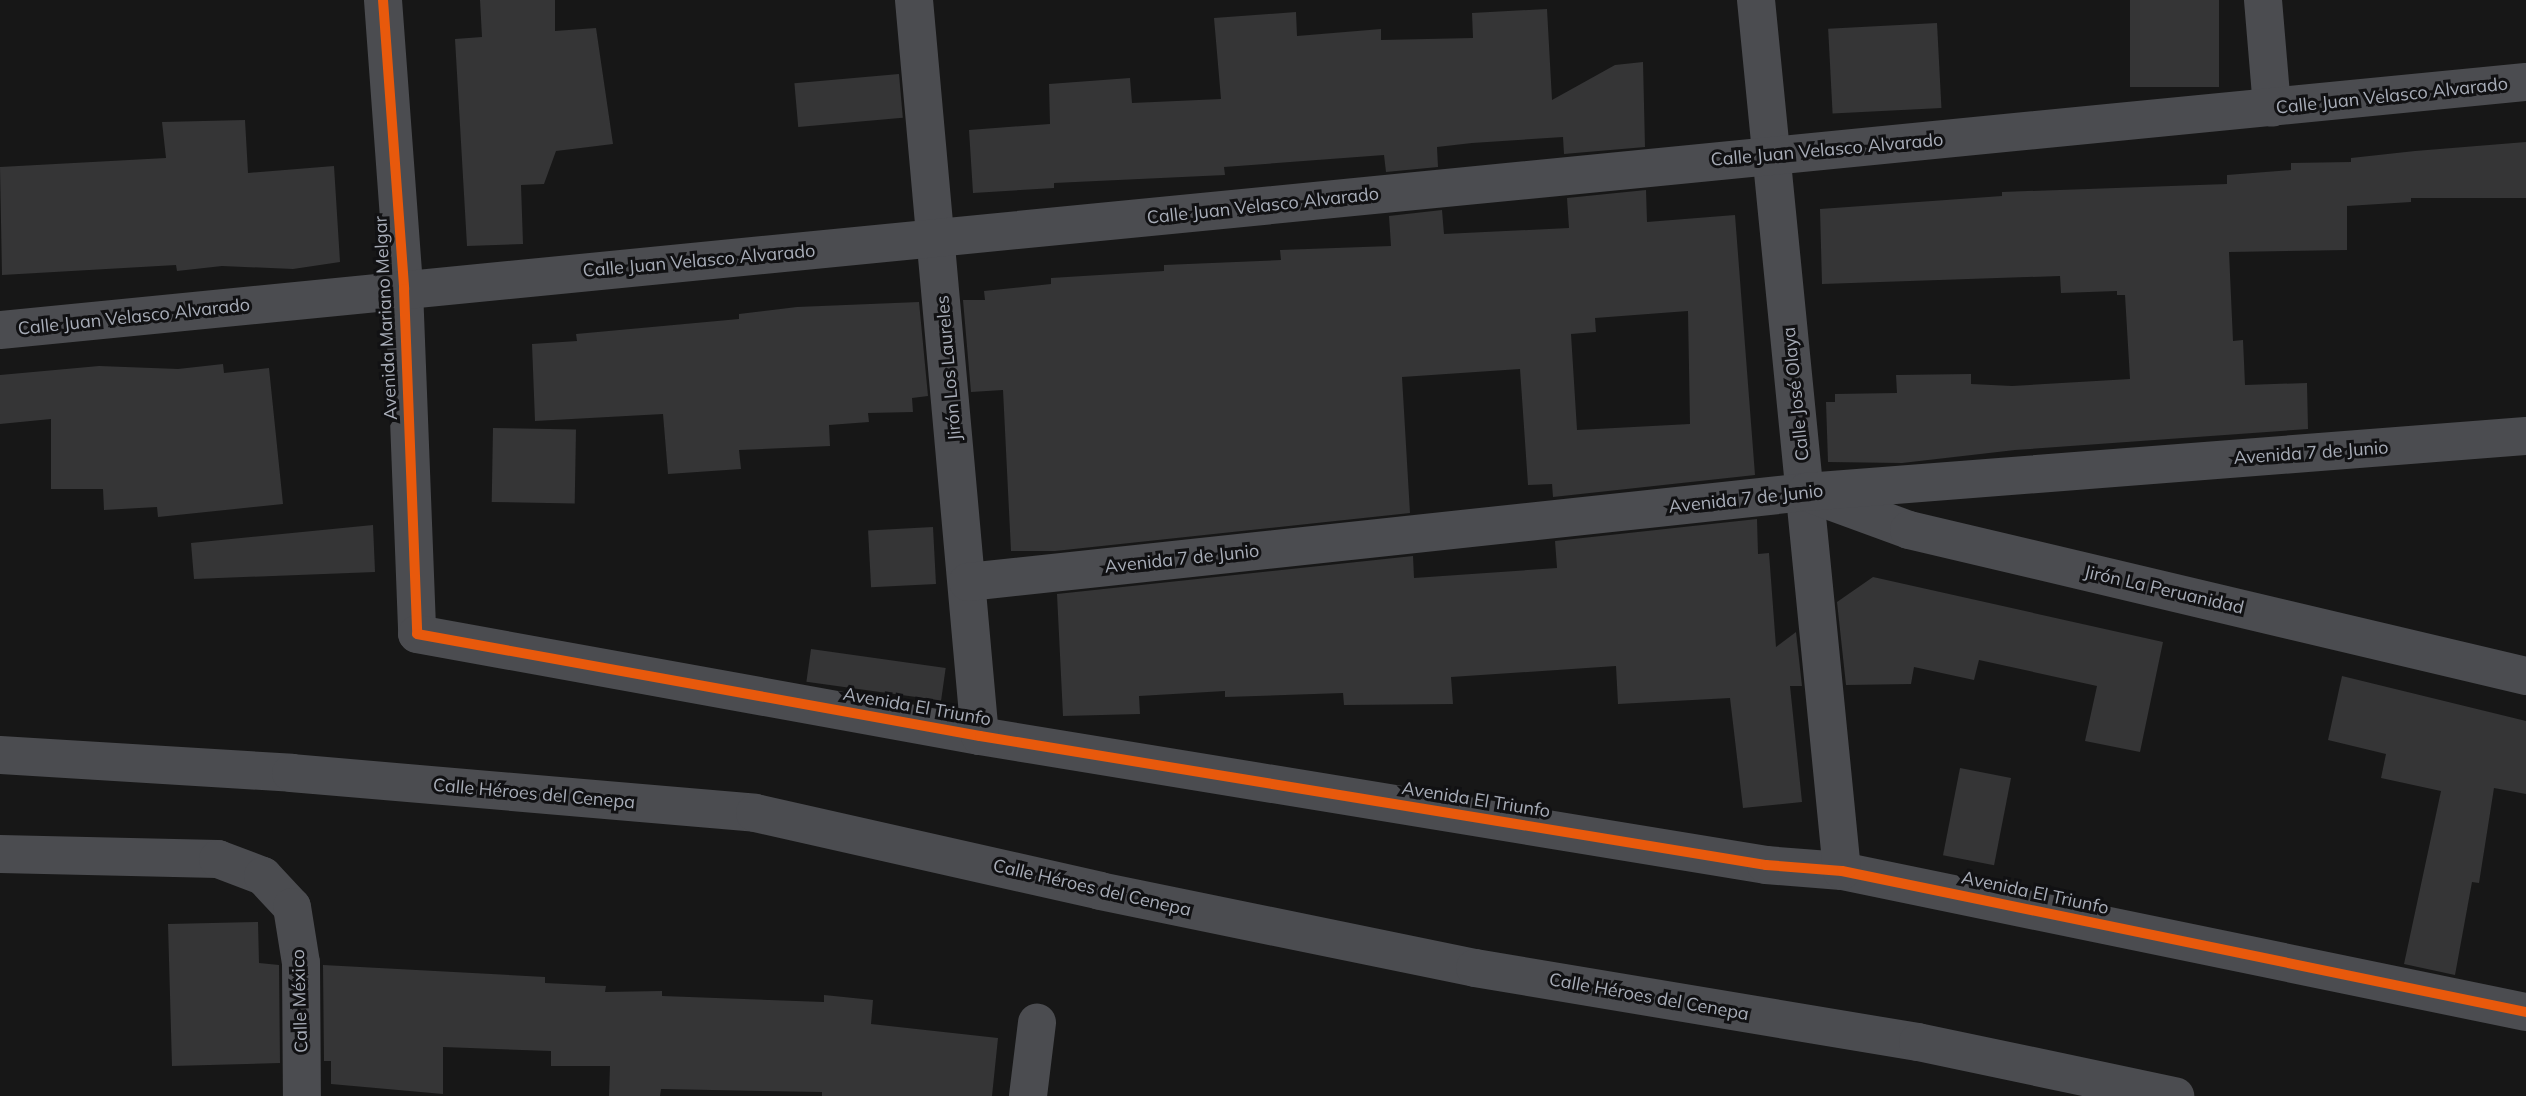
<!DOCTYPE html>
<html>
<head>
<meta charset="utf-8">
<style>
	body { margin:0 }
	#map { position:relative; width:2526px; height:1096px; overflow:hidden; background:#171717; font-family:Mulish,sans-serif }
	div>[style] { position:absolute }
	[style*='--x'] { left:calc(var(--x)*1px); top:calc(var(--y)*1px); width:calc(var(--w)*1px); rotate:calc(var(--a)*1deg) }
	.building>* { inset:0; background:#353536; transform-origin:0 0 }
	.minor>* { height:38px; margin:-19px; padding:0 19px; transform-origin:19px; border-radius:19px; background:#4b4c50 }
	.cycleway>* { height:10px; margin:-5px; padding:0 5px; transform-origin:5px; border-radius:5px; background:#e8590c }
	span { translate:-50% -50%; white-space:nowrap; text-align:center; line-height:1.15; -webkit-text-stroke:6px #111113; paint-order:stroke }
	.street-label { font-size:18px; color:#a8adb8 }
</style>
</head>
<body>
<div id="map">
	<div class="building">
		<i style="clip-path:polygon(480px 0,555px 0,555px 31px,596px 28px,613px 144px,556px 151px,544px 184px,521px 185px,523px 244px,467px 246px,455px 39px,482px 37px)"></i>
		<i style="left:2130px;top:0;width:89px;height:87px"></i>
		<i style="clip-path:polygon(1547px 9px,1552px 100px,1615px 65px,1643px 62px,1645px 147px,1564px 154px,1563px 137px,1472px 143px,1437px 147px,1438px 167px,1386px 172px,1384px 155px,1224px 167px,1225px 175px,1054px 183px,1054px 188px,973px 193px,969px 130px,1050px 124px,1049px 84px,1130px 78px,1132px 103px,1221px 99px,1214px 18px,1296px 12px,1297px 36px,1381px 29px,1381px 40px,1473px 38px,1472px 13px)"></i>
		<i style="left:1937px;top:23px;width:85px;height:109px;rotate:87deg"></i>
		<i style="left:899px;top:74px;width:44px;height:105px;rotate:85deg"></i>
		<i style="clip-path:polygon(245px 120px,248px 173px,334px 166px,340px 262px,293px 269px,222px 266px,177px 271px,176px 265px,2px 275px,0 167px,166px 158px,162px 122px)"></i>
		<i style="clip-path:polygon(2526px 142px,2526px 198px,2411px 198px,2411px 202px,2347px 206px,2347px 250px,2229px 252px,2233px 341px,2243px 340px,2245px 385px,2307px 383px,2308px 429px,2015px 450px,1902px 463px,1828px 462px,1826px 402px,1835px 402px,1835px 394px,1897px 393px,1896px 375px,1971px 374px,1971px 384px,2012px 386px,2130px 379px,2125px 295px,2117px 295px,2117px 291px,2061px 293px,2060px 276px,1822px 284px,1820px 209px,2002px 196px,2002px 192px,2227px 184px,2227px 175px,2291px 170px,2291px 163px,2351px 162px,2351px 158px,2415px 151px)"></i>
		<i style="clip-path:polygon(evenodd,1646px 190px,1647px 222px,1735px 215px,1755px 475px,1553px 497px,1552px 484px,1528px 485px,1520px 369px,1402px 377px,1410px 513px,1055px 551px,1011px 551px,1003px 390px,971px 392px,963px 300px,985px 300px,984px 291px,1051px 284px,1051px 278px,1164px 271px,1164px 265px,1281px 260px,1280px 250px,1391px 246px,1389px 216px,1442px 210px,1444px 234px,1569px 228px,1567px 198px,1646px 190px,1688px 311px,1690px 424px,1577px 430px,1571px 334px,1596px 332px,1595px 318px,1688px 311px)"></i>
		<i style="clip-path:polygon(919px 302px,928px 396px,912px 398px,913px 412px,868px 413px,869px 422px,829px 425px,830px 446px,739px 450px,741px 469px,668px 474px,663px 414px,535px 421px,532px 344px,577px 341px,576px 334px,739px 319px,739px 314px,797px 307px)"></i>
		<i style="clip-path:polygon(223px 364px,224px 373px,269px 368px,283px 504px,158px 517px,157px 507px,104px 510px,103px 489px,51px 489px,51px 419px,0 424px,0 375px,99px 366px,178px 369px)"></i>
		<i style="left:493px;top:428px;width:83px;height:74px;rotate:1deg"></i>
		<i style="clip-path:polygon(1757px 519px,1758px 554px,1769px 553px,1776px 647px,1796px 632px,1802px 686px,1790px 686px,1802px 802px,1743px 808px,1730px 698px,1618px 704px,1616px 666px,1451px 677px,1453px 704px,1344px 705px,1343px 693px,1225px 697px,1225px 691px,1139px 696px,1140px 714px,1063px 716px,1057px 594px,1413px 556px,1414px 578px,1557px 568px,1555px 541px)"></i>
		<i style="clip-path:polygon(373px 525px,375px 572px,194px 579px,191px 543px)"></i>
		<i style="left:933px;top:527px;width:57px;height:65px;rotate:87deg"></i>
		<i style="clip-path:polygon(1873px 577px,2163px 642px,2140px 752px,2085px 741px,2097px 686px,1979px 660px,1974px 680px,1914px 667px,1911px 684px,1846px 685px,1837px 602px)"></i>
		<i style="left:811px;top:649px;width:136px;height:33px;rotate:8deg"></i>
		<i style="clip-path:polygon(2342px 676px,2526px 721px,2526px 794px,2494px 788px,2479px 883px,2472px 882px,2455px 975px,2404px 964px,2441px 791px,2381px 778px,2386px 754px,2328px 740px)"></i>
		<i style="left:1960px;top:768px;width:52px;height:89px;rotate:11deg"></i>
		<i style="clip-path:polygon(258px 922px,259px 963px,279px 965px,280px 1063px,172px 1066px,168px 924px)"></i>
		<i style="clip-path:polygon(323px 965px,545px 977px,545px 983px,606px 986px,605px 992px,662px 991px,662px 996px,824px 1002px,824px 995px,873px 1000px,871px 1024px,998px 1038px,992px 1096px,822px 1096px,822px 1092px,661px 1089px,660px 1096px,609px 1096px,610px 1066px,551px 1066px,551px 1051px,443px 1047px,443px 1094px,331px 1084px,331px 1061px,324px 1061px)"></i>
	</div>
	<div class="minor">
		<i style="--x:383;--y:0;--w:290;--a:85.8"></i>
		<i style="--x:404;--y:289;--w:345;--a:87.8"></i>
		<i style="--x:417;--y:634;--w:572;--a:10.27"></i>
		<i style="--x:980;--y:736;--w:797;--a:9.32"></i>
		<i style="--x:1766;--y:865;--w:76;--a:4.5"></i>
		<i style="--x:1842;--y:871;--w:698;--a:11.65"></i>
		<i style="--x:914;--y:0;--w:739;--a:84.88"></i>
		<i style="--x:1756;--y:0;--w:875;--a:84.36"></i>
		<i style="--x:2263;--y:0;--w:108;--a:85.2"></i>
		<i style="--x:0;--y:330;--w:2538;--a:-5.61"></i>
		<i style="--x:1816;--y:496;--w:99;--a:20.1"></i>
		<i style="--x:1909;--y:530;--w:634;--a:13.31"></i>
		<i style="--x:968;--y:582;--w:843;--a:-6.13"></i>
		<i style="--x:1806;--y:492;--w:722;--a:-4.45"></i>
		<i style="--x:0;--y:755;--w:292;--a:3.5"></i>
		<i style="--x:291;--y:773;--w:466;--a:4.9"></i>
		<i style="--x:755;--y:813;--w:354;--a:12.7"></i>
		<i style="--x:1100;--y:891;--w:383;--a:11.6"></i>
		<i style="--x:1475;--y:968;--w:449;--a:9.5"></i>
		<i style="--x:1918;--y:1042;--w:263;--a:11.9"></i>
		<i style="--x:0;--y:854;--w:218;--a:1.3"></i>
		<i style="--x:218;--y:859;--w:48;--a:20.7"></i>
		<i style="--x:263;--y:876;--w:42;--a:46.9"></i>
		<i style="--x:292;--y:907;--w:57;--a:80.9"></i>
		<i style="--x:301;--y:963;--w:133;--a:89.6"></i>
		<i style="--x:1028;--y:1096;--w:74;--a:-83"></i>
	</div>
	<div class="cycleway">
		<i style="--x:383;--y:0;--w:290;--a:85.8"></i>
		<i style="--x:404;--y:289;--w:345;--a:87.8"></i>
		<i style="--x:417;--y:634;--w:572;--a:10.27"></i>
		<i style="--x:980;--y:736;--w:797;--a:9.32"></i>
		<i style="--x:1766;--y:865;--w:76;--a:4.5"></i>
		<i style="--x:1842;--y:871;--w:698;--a:11.65"></i>
	</div>
	<div class="street-label">
		<span style="left:2392px;top:96px;rotate:-6deg">Calle Juan Velasco Alvarado</span>
		<span style="left:1827px;top:150px;rotate:-5deg">Calle Juan Velasco Alvarado</span>
		<span style="left:1263px;top:206px;rotate:-6deg">Calle Juan Velasco Alvarado</span>
		<span style="left:699px;top:261px;rotate:-5deg">Calle Juan Velasco Alvarado</span>
		<span style="left:134px;top:317px;rotate:-6deg">Calle Juan Velasco Alvarado</span>
		<span style="left:386px;top:318px;rotate:-93deg">Avenida Mariano Melgar</span>
		<span style="left:949px;top:368px;rotate:-95deg">Jirón Los Laureles</span>
		<span style="left:1796px;top:394px;rotate:-96deg">Calle José Olaya</span>
		<span style="left:2311px;top:453px;rotate:-4deg">Avenida 7 de Junio</span>
		<span style="left:1746px;top:499px;rotate:-6deg">Avenida 7 de Junio</span>
		<span style="left:1182px;top:559px;rotate:-6deg">Avenida 7 de Junio</span>
		<span style="left:2164px;top:590px;rotate:13deg">Jirón La Peruanidad</span>
		<span style="left:917px;top:707px;rotate:10deg">Avenida El Triunfo</span>
		<span style="left:534px;top:794px;rotate:5deg">Calle Héroes del Cenepa</span>
		<span style="left:1476px;top:800px;rotate:9deg">Avenida El Triunfo</span>
		<span style="left:1092px;top:888px;rotate:13deg">Calle Héroes del Cenepa</span>
		<span style="left:2035px;top:893px;rotate:12deg">Avenida El Triunfo</span>
		<span style="left:1649px;top:997px;rotate:10deg">Calle Héroes del Cenepa</span>
		<span style="left:300px;top:1001px;rotate:-92deg">Calle México</span>
	</div>
</div>
</body>
</html>
